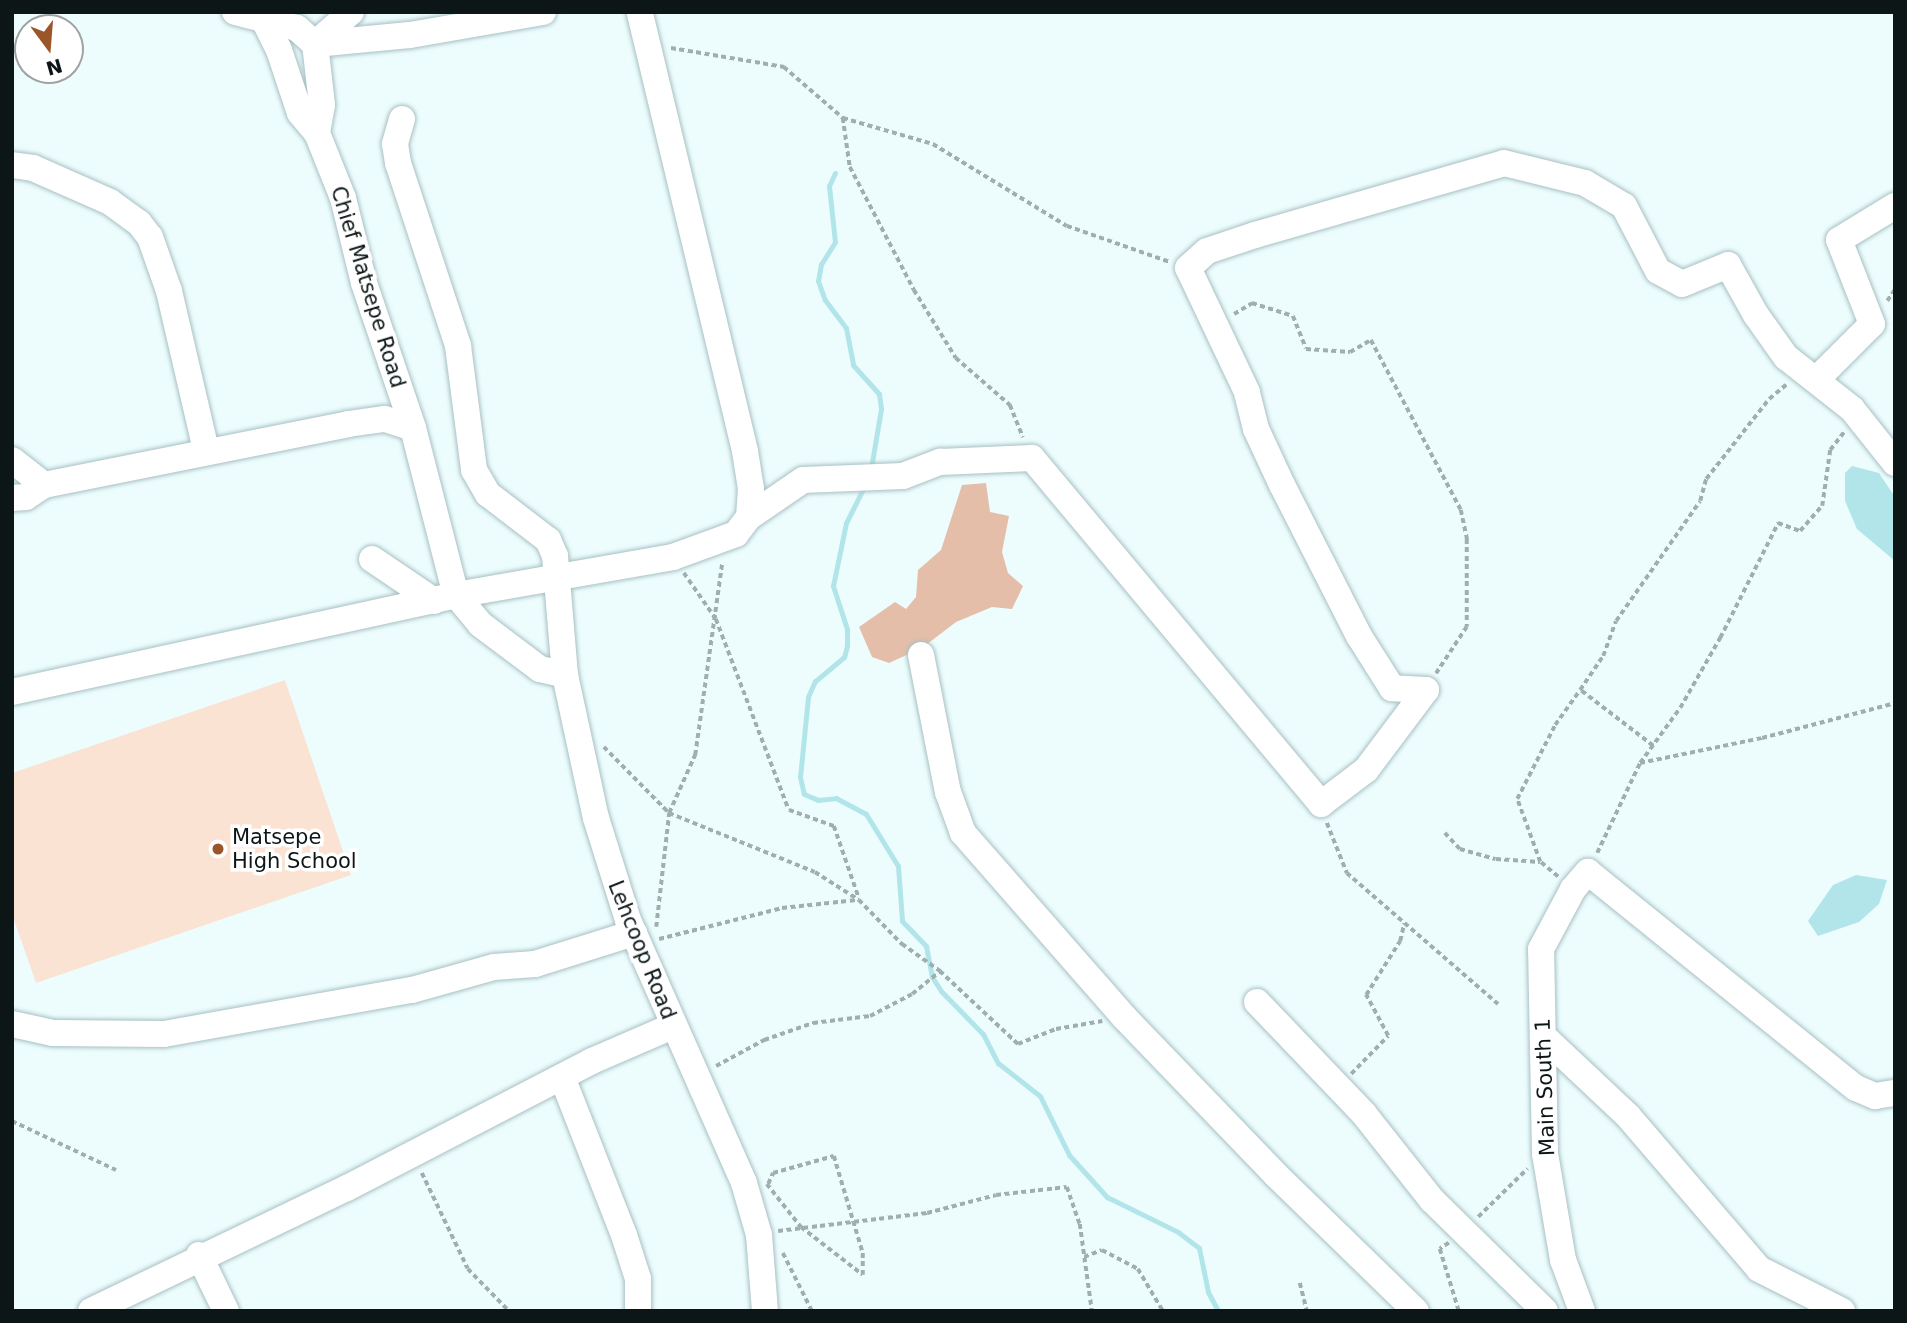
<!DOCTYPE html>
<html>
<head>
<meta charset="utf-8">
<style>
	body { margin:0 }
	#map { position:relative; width:1907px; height:1323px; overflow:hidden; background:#edfdfe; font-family:"DejaVu Sans",sans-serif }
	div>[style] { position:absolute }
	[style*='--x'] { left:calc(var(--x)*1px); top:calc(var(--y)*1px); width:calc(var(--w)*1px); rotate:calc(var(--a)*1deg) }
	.green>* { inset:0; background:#fbe3d4 }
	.forest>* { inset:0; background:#e4bea9 }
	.water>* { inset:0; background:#b2e5e9 }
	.stream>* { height:5px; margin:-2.5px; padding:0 2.5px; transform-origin:2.5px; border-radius:2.5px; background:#b2e5e9 }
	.path>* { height:3.5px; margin-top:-1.75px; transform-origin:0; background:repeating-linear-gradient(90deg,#a0aeaf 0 5px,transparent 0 8.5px) }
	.roads { filter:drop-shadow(0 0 2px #a8c0c3) drop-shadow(0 0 2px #a8c0c3) }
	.minor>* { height:26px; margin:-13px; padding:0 13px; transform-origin:13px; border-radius:13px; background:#fff }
	.dots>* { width:19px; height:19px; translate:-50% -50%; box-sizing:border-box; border:4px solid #fff; border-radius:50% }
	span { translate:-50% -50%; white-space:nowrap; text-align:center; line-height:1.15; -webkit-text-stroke:7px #fff; paint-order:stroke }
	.street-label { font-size:21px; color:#0d1617 }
	.poi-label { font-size:21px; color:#0d1617 }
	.left { translate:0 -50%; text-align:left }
	.frame { position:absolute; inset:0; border:14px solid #0d1617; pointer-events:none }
	.north { position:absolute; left:14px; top:14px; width:70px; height:70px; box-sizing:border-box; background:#fff; border:2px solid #9ea2a2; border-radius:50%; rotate:164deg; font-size:19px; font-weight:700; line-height:28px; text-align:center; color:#0d1617 }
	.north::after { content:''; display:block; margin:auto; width:24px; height:32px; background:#9a5628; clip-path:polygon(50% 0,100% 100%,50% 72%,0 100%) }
</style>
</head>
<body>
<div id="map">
	<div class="green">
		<i style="clip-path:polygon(285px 680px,351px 875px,36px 983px,12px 914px,12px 773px)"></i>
	</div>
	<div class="forest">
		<i style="clip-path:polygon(986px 483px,990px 512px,1009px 516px,1002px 552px,1008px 573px,1023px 586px,1012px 609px,992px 607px,956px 622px,922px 648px,889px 663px,872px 657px,859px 627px,895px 602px,906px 609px,916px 597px,918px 570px,941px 550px,962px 485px)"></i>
	</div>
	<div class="water">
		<i style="clip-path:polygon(1852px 466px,1879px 473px,1895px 497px,1895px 561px,1857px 529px,1845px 501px,1845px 473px)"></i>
		<i style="clip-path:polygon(1856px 875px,1887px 880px,1879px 904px,1859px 922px,1818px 936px,1808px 921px,1833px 885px)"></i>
	</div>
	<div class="stream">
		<i style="--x:835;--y:173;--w:14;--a:115"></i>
		<i style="--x:829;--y:186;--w:56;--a:83.9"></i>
		<i style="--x:835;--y:242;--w:26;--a:122"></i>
		<i style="--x:821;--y:264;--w:17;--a:100"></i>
		<i style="--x:818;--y:281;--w:20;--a:70"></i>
		<i style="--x:825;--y:300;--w:35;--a:53"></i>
		<i style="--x:846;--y:328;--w:38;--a:79"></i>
		<i style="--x:853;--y:365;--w:39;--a:48"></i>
		<i style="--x:879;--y:394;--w:15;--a:82"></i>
		<i style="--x:881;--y:409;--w:60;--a:99.6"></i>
		<i style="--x:864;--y:487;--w:40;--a:116.6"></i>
		<i style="--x:846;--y:523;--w:64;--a:101.7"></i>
		<i style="--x:833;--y:586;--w:45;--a:72"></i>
		<i style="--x:847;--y:629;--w:17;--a:90"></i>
		<i style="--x:847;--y:646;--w:11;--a:105"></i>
		<i style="--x:844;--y:657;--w:38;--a:140"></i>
		<i style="--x:815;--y:681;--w:17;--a:114"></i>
		<i style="--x:808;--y:697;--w:80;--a:95.7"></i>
		<i style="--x:800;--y:777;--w:17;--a:77"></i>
		<i style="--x:804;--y:794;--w:15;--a:23"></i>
		<i style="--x:818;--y:800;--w:18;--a:-6"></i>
		<i style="--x:836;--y:798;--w:34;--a:28"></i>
		<i style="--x:866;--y:814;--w:61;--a:58.4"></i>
		<i style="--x:898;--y:866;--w:55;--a:85.8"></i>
		<i style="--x:902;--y:921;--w:35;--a:46"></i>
		<i style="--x:926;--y:946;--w:32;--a:79"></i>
		<i style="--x:932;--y:977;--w:17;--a:57"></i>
		<i style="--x:941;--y:991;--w:60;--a:45.7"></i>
		<i style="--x:983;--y:1034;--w:33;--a:63"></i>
		<i style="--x:998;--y:1063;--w:53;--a:38.2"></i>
		<i style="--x:1040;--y:1096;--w:66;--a:63.8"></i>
		<i style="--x:1069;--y:1155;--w:57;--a:47.9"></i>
		<i style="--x:1107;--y:1197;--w:79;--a:26.2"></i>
		<i style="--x:1178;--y:1232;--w:26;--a:37"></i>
		<i style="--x:1199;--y:1248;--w:45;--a:78.4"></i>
		<i style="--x:1208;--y:1292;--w:21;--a:62"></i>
	</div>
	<div class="path">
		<i style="--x:671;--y:48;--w:115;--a:9.5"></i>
		<i style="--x:784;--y:67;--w:78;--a:40.8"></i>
		<i style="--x:843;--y:118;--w:94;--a:16.1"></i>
		<i style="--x:933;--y:144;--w:157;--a:31.5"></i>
		<i style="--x:1067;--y:226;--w:109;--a:19.3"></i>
		<i style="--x:843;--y:118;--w:49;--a:81.9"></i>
		<i style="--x:850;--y:167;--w:139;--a:62.5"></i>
		<i style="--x:914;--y:290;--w:80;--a:58.3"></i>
		<i style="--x:956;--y:358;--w:72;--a:41"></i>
		<i style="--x:1010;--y:405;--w:35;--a:68"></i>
		<i style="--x:1887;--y:301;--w:14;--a:-56"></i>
		<i style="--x:1234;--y:314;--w:21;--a:-31"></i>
		<i style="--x:1252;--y:303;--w:43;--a:17.6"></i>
		<i style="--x:1293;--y:316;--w:35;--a:68"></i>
		<i style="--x:1306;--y:349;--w:44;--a:3.9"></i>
		<i style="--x:1350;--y:352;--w:24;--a:-30"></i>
		<i style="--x:1371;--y:340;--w:192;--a:62.1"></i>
		<i style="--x:1461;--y:510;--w:30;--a:78"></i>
		<i style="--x:1467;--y:539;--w:88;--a:90"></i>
		<i style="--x:1467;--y:627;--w:56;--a:123.4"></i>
		<i style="--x:684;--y:573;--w:56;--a:55.2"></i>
		<i style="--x:716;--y:619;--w:204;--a:69.1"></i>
		<i style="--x:789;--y:810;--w:48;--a:19.6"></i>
		<i style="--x:834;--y:826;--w:76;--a:70.9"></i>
		<i style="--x:1653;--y:746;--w:92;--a:-142.5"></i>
		<i style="--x:1580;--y:690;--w:41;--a:-55.9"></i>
		<i style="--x:1603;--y:656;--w:37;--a:-70"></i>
		<i style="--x:1616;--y:621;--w:146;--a:-55"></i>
		<i style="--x:1700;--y:501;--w:23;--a:-75"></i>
		<i style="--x:1706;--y:479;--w:102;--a:-51.8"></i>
		<i style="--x:1769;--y:399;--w:25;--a:-40"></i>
		<i style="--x:604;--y:747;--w:93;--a:45.4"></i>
		<i style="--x:669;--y:813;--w:157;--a:22"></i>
		<i style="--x:815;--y:872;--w:52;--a:32.5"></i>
		<i style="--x:859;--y:900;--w:62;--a:45.7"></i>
		<i style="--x:902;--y:944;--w:47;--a:35.4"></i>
		<i style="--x:940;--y:971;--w:107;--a:43.1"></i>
		<i style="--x:1018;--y:1044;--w:41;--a:-21.5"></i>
		<i style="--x:1056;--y:1029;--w:47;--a:-9.9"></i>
		<i style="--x:1640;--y:763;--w:68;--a:-54"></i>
		<i style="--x:1680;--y:708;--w:81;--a:-60.3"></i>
		<i style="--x:1720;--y:638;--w:129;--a:-63.2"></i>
		<i style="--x:1778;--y:523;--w:23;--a:20"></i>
		<i style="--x:1800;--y:531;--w:33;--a:-49"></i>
		<i style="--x:1822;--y:506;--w:57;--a:-81.9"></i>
		<i style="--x:1830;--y:450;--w:23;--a:-52"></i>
		<i style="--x:1327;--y:823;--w:54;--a:68.2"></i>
		<i style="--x:1347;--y:873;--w:200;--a:40.9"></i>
		<i style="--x:1445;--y:833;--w:22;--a:47"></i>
		<i style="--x:1460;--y:849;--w:37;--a:16"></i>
		<i style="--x:1496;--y:859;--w:44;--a:3.9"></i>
		<i style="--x:1597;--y:853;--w:100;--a:-64.5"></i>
		<i style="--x:1640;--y:763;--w:125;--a:-11.6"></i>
		<i style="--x:1762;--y:738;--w:138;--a:-14.7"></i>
		<i style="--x:1558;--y:877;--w:23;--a:-140"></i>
		<i style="--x:1540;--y:862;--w:67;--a:-110.1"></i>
		<i style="--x:1517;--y:799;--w:83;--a:-62.8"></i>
		<i style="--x:1555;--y:725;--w:43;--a:-54.5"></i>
		<i style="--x:656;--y:927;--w:115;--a:-83.5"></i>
		<i style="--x:669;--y:813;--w:64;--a:-65.9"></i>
		<i style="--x:695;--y:755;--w:195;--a:-82"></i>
		<i style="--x:659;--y:939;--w:127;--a:-14.1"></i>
		<i style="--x:782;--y:908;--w:75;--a:-6.1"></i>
		<i style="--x:716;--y:1066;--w:55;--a:-28.4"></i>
		<i style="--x:764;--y:1040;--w:52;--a:-19.1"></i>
		<i style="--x:813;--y:1023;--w:57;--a:-7"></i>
		<i style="--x:870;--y:1016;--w:47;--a:-27.6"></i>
		<i style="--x:912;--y:994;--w:36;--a:-39"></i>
		<i style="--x:1351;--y:1074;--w:53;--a:-45.8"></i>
		<i style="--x:1388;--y:1036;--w:47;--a:-118.2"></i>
		<i style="--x:1366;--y:995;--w:64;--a:-57.8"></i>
		<i style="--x:1400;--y:941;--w:18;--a:-77"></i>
		<i style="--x:12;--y:1121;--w:115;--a:25.2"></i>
		<i style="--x:422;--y:1173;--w:106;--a:64.4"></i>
		<i style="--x:468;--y:1269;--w:59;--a:45.7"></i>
		<i style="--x:767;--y:1184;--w:55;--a:51.7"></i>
		<i style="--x:801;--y:1227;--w:78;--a:37.7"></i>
		<i style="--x:768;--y:1184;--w:12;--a:-66"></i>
		<i style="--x:773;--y:1173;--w:63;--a:-15.6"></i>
		<i style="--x:834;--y:1156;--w:101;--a:73.4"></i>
		<i style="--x:863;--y:1253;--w:22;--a:90"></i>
		<i style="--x:1478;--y:1217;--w:69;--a:-44.4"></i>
		<i style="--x:778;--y:1231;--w:150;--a:-6.9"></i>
		<i style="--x:927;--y:1213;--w:71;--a:-14.6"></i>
		<i style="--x:996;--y:1195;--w:71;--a:-6.4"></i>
		<i style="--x:1067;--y:1187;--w:39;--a:71"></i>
		<i style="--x:1080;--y:1224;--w:88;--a:82.1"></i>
		<i style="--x:1449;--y:1243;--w:11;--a:146"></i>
		<i style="--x:1440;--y:1249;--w:65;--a:73"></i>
		<i style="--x:783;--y:1253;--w:65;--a:63.4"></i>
		<i style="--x:1084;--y:1257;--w:19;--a:-21"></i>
		<i style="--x:1102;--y:1250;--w:41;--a:27.8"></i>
		<i style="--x:1138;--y:1269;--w:49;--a:59.2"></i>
		<i style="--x:1300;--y:1283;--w:29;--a:76"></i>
	</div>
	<div class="roads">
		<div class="minor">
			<i style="--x:235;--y:12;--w:64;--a:14.5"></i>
			<i style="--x:297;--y:28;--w:24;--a:42"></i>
			<i style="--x:315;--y:44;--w:48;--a:-41.6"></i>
			<i style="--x:260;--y:12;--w:42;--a:63.4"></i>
			<i style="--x:279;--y:50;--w:66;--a:71.6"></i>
			<i style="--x:300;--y:113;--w:26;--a:50"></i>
			<i style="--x:317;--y:133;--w:70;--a:68.2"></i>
			<i style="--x:343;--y:198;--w:88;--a:76.1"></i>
			<i style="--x:364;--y:283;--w:153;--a:71.3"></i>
			<i style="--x:413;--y:428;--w:172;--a:75.6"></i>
			<i style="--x:456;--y:595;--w:38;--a:50"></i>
			<i style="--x:480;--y:624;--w:75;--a:36.9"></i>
			<i style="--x:540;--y:669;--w:26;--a:13"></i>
			<i style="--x:402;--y:119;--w:26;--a:106"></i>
			<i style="--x:395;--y:144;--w:19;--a:81"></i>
			<i style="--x:398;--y:163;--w:193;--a:71.8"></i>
			<i style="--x:458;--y:346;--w:125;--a:82.6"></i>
			<i style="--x:474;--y:470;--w:28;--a:60"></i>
			<i style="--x:488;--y:494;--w:76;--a:37.5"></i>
			<i style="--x:548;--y:540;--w:17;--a:66"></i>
			<i style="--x:555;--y:556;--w:119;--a:85.2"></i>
			<i style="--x:565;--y:675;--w:146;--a:77.8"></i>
			<i style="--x:596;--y:818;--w:107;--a:72.6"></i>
			<i style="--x:628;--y:920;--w:287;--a:66.2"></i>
			<i style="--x:744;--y:1183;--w:54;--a:73.9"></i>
			<i style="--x:759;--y:1235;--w:76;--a:85.5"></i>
			<i style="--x:317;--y:133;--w:28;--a:-80"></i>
			<i style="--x:322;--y:105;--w:61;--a:-96.5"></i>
			<i style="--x:315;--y:44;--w:95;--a:-5.4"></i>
			<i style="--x:410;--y:35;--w:135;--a:-9.8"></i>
			<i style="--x:12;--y:165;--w:21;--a:8"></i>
			<i style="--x:33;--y:168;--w:84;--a:23.8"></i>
			<i style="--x:110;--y:202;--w:36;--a:36"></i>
			<i style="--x:139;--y:223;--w:18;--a:52"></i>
			<i style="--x:150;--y:237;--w:57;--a:70.6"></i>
			<i style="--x:169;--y:291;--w:163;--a:76.9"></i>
			<i style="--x:1816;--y:380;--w:79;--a:-45"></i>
			<i style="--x:1872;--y:324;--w:90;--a:-111.4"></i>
			<i style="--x:1839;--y:240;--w:66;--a:-31.3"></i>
			<i style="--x:12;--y:460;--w:41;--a:38"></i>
			<i style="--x:12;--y:498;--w:14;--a:-4"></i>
			<i style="--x:26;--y:497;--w:22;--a:-34"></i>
			<i style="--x:44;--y:485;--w:310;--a:-11.3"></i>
			<i style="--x:348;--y:424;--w:37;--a:-8"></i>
			<i style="--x:385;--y:419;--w:29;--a:18"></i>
			<i style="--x:749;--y:517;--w:65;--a:-34.4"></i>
			<i style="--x:803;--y:480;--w:100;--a:-2.3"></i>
			<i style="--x:903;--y:476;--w:40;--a:-21"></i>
			<i style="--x:940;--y:462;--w:92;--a:-2.5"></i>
			<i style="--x:1032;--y:458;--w:451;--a:50.1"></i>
			<i style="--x:1321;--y:804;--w:56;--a:-37.1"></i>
			<i style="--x:1366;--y:770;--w:100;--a:-53.1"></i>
			<i style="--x:1426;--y:690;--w:34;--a:-177"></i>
			<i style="--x:1392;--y:688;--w:62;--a:-122.4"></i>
			<i style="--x:1359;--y:636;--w:169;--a:-117"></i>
			<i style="--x:1282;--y:485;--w:62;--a:-114.9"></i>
			<i style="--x:1256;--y:429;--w:38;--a:-104"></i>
			<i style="--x:1247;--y:392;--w:137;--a:-115.4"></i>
			<i style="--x:1188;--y:268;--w:25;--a:-42"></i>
			<i style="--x:1207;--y:251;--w:51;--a:-18.4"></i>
			<i style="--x:1255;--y:235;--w:259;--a:-16.1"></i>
			<i style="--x:1504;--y:163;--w:83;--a:13.9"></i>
			<i style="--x:1585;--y:183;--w:45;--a:30.5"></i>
			<i style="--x:1624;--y:206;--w:73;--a:62.4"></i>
			<i style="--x:1658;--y:271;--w:27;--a:28"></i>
			<i style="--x:1682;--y:284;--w:50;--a:-22.4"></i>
			<i style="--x:1728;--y:265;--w:57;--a:60.8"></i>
			<i style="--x:1756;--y:315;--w:52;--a:54.5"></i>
			<i style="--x:1786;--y:357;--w:84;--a:38.2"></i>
			<i style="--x:1852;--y:409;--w:69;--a:51.5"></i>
			<i style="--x:372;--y:559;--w:75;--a:34.1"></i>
			<i style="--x:921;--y:655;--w:140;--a:78.9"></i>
			<i style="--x:948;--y:792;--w:44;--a:69.9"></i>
			<i style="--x:963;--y:833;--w:244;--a:48.8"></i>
			<i style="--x:1124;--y:1017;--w:219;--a:46.1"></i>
			<i style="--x:1276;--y:1175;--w:195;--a:44.2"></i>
			<i style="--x:12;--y:692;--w:454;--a:-12.3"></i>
			<i style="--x:456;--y:595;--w:220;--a:-9.9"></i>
			<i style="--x:673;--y:557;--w:67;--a:-20.1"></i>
			<i style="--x:736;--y:534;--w:21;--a:-53"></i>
			<i style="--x:749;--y:517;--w:28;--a:-86"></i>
			<i style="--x:751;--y:489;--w:38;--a:-99"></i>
			<i style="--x:745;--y:451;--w:451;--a:-103.5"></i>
			<i style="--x:1257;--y:1002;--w:155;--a:46.3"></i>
			<i style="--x:1364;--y:1114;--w:110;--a:51.7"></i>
			<i style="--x:1432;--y:1200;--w:158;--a:44.5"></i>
			<i style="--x:12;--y:1024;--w:42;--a:12.4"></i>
			<i style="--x:53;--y:1033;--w:111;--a:0.5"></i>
			<i style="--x:164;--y:1034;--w:252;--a:-10.1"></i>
			<i style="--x:412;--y:990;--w:85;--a:-15.7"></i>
			<i style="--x:494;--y:967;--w:41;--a:-4.2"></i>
			<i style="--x:535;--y:964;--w:104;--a:-17.4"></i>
			<i style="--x:1545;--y:1038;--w:114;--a:43.2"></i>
			<i style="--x:1628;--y:1116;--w:201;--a:49.4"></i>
			<i style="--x:1759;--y:1269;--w:93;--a:26.8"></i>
			<i style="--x:562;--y:1077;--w:170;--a:68.6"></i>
			<i style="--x:624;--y:1235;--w:46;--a:72.3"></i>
			<i style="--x:638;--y:1279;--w:32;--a:90"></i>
			<i style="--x:199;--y:1255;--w:62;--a:64.3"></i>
			<i style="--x:91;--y:1311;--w:284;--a:-25.7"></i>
			<i style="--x:347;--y:1188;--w:276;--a:-27.4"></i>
			<i style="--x:592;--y:1061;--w:88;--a:-23.4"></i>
			<i style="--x:1582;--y:1311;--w:54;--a:-110.4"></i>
			<i style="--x:1563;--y:1260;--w:108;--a:-99.6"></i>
			<i style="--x:1545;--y:1154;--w:205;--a:-91.1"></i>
			<i style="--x:1541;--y:949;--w:68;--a:-61.9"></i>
			<i style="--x:1573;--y:889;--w:23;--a:-49"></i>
			<i style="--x:1588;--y:872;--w:344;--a:38.9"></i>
			<i style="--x:1856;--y:1088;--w:21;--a:23"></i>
			<i style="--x:1875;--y:1096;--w:20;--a:-9"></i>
		</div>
	</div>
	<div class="dots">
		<i style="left:218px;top:849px;background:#9a5628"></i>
	</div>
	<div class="street-label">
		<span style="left:368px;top:287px;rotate:73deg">Chief Matsepe Road</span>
		<span style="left:642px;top:950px;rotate:68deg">Lehcoop Road</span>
		<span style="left:1545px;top:1087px;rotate:-92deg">Main South 1</span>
	</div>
	<div class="poi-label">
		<span class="left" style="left:232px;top:849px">Matsepe<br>High School</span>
	</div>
	<div class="frame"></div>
	<div class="north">N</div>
</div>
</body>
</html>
